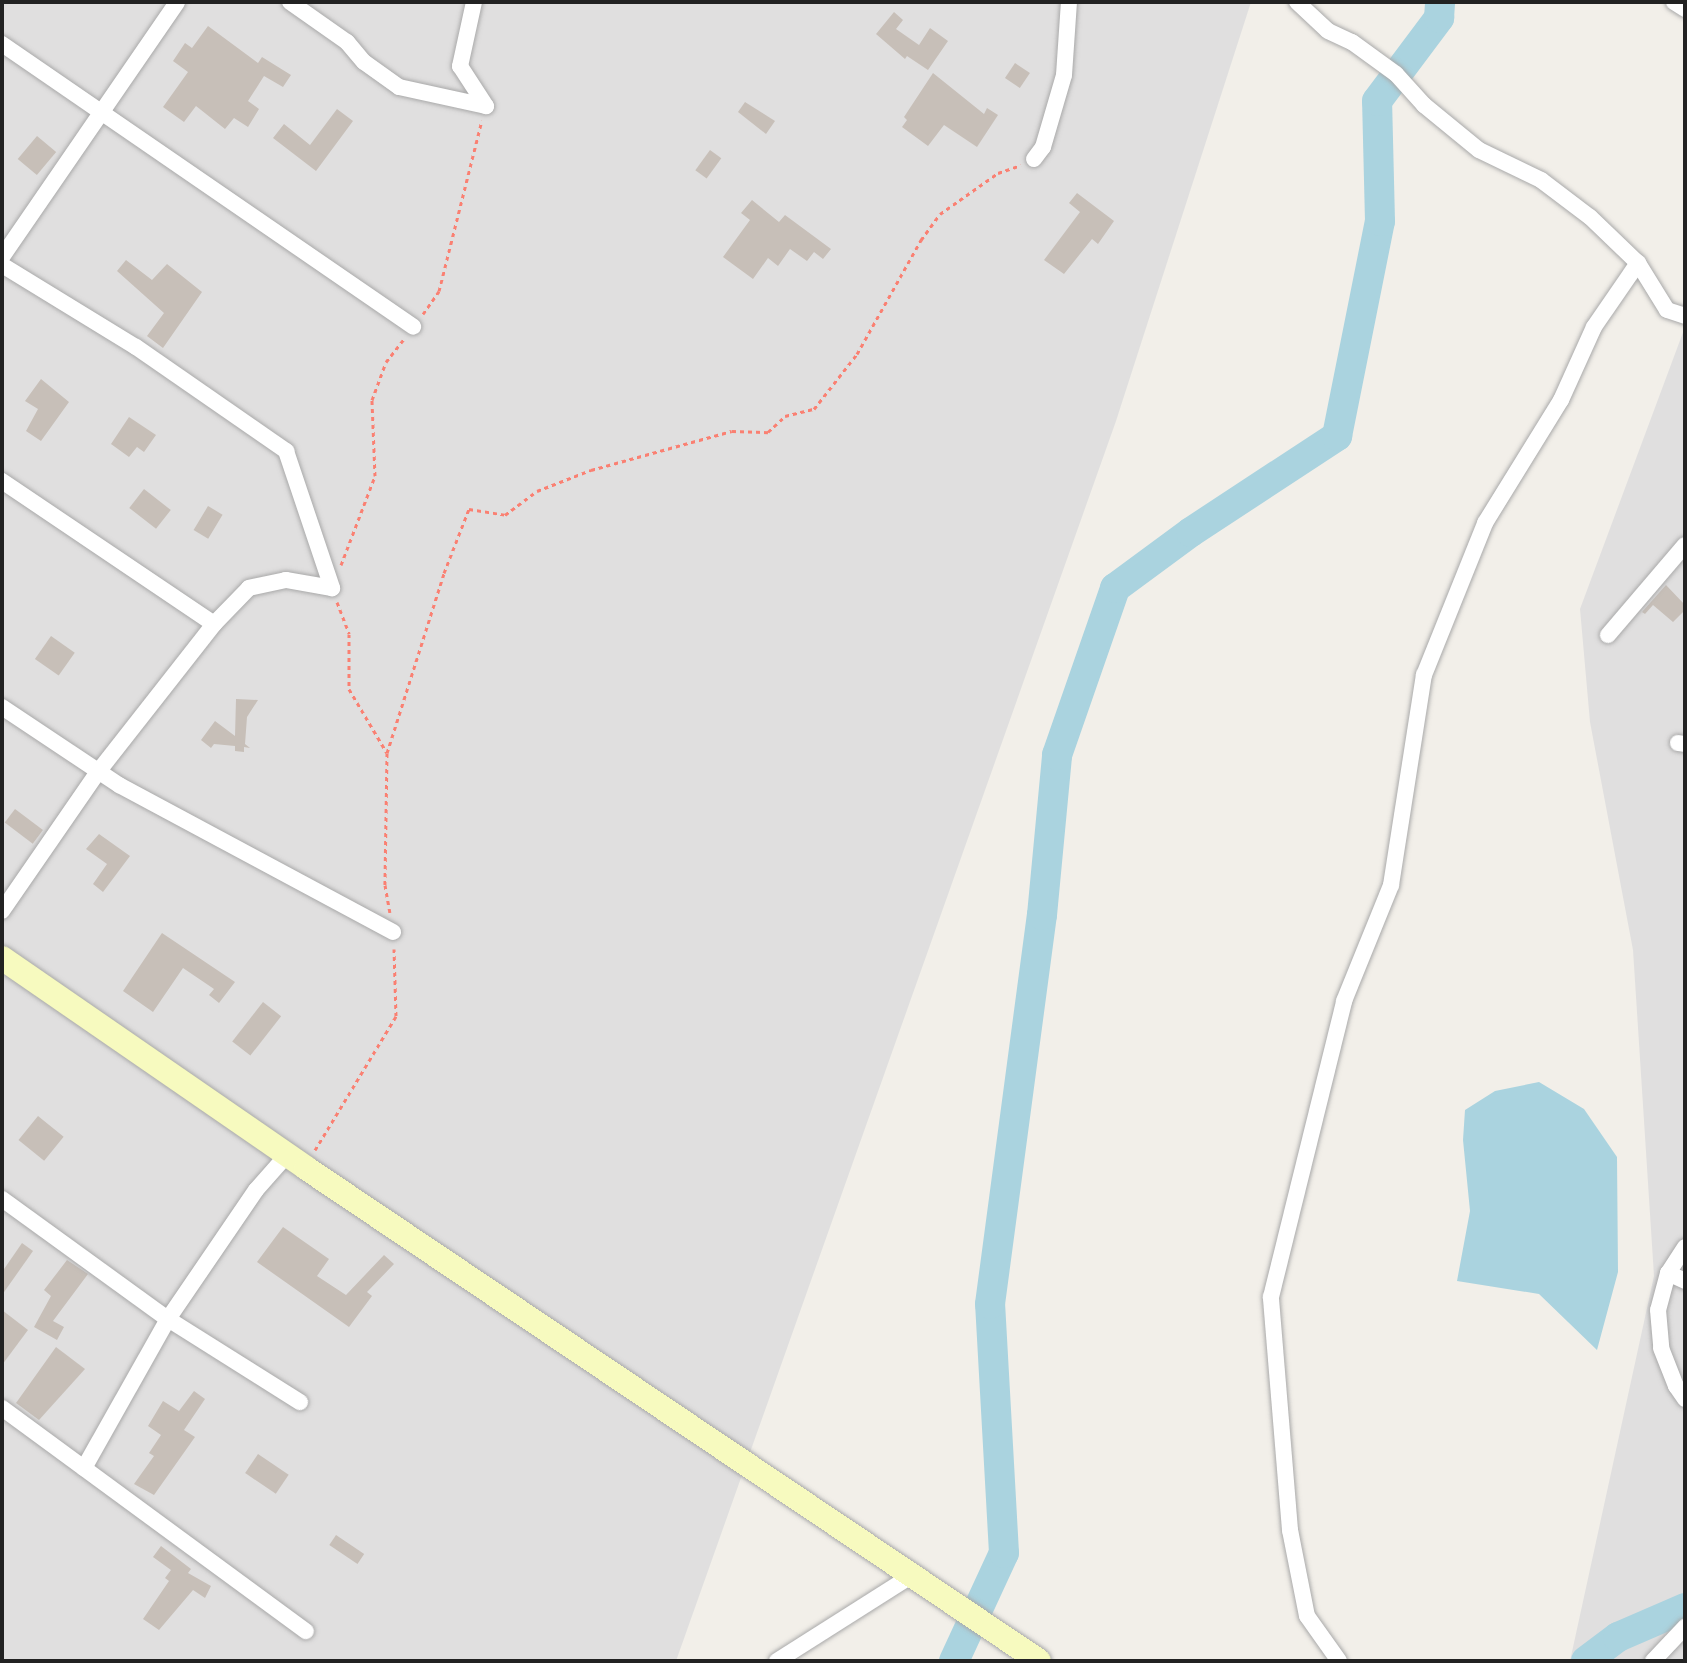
<!DOCTYPE html>
<html>
<head>
<meta charset="utf-8">
<style>
	body { margin:0 }
	#map { position:relative; width:1687px; height:1663px; overflow:hidden; background:#f2efe9; font-family:"Space Grotesk",sans-serif }
	div>[style] { position:absolute }
	[style*='--x'] { left:calc(var(--x)*1px); top:calc(var(--y)*1px); width:calc(var(--w)*1px); rotate:calc(var(--a)*1deg) }
	.residential>* { inset:0; background:#e0dfdf }
	.water>* { inset:0; background:#aad3df }
	.river>* { height:30px; margin:-15px; padding:0 15px; transform-origin:15px; border-radius:15px; background:#aad3df }
	.building>* { inset:0; background:#c7bfb8; transform-origin:0 0 }
	.path>* { height:3px; margin-top:-1.5px; transform-origin:0; background:repeating-linear-gradient(90deg,#fa8072 0 4px,transparent 0 8px) }
	.roads { filter:drop-shadow(0 0 2px #a9a9a9) drop-shadow(0 0 2px #a9a9a9) }
	.street>* { height:16px; margin:-8px; padding:0 8px; transform-origin:8px; border-radius:8px; background:#fff }
	.secondary>* { height:24px; margin:-12px; padding:0 12px; transform-origin:12px; border-radius:12px; background:#f7fabf }
	span { translate:-50% -50%; white-space:nowrap; text-align:center; line-height:1.15; -webkit-text-stroke:7px #fff; paint-order:stroke }
	.frame { position:absolute; inset:0; border:4px solid #222; pointer-events:none }
</style>
</head>
<body>
<div id="map">
	<div class="residential">
		<i style="clip-path:polygon(2px 2px,1251px 2px,1116px 421px,676px 1661px,2px 1661px)"></i>
		<i style="clip-path:polygon(1685px 327px,1685px 1661px,1570px 1661px,1654px 1276px,1633px 950px,1590px 722px,1580px 609px)"></i>
	</div>
	<div class="water">
		<i style="clip-path:polygon(1539px 1082px,1584px 1109px,1617px 1157px,1618px 1272px,1597px 1350px,1539px 1294px,1457px 1281px,1470px 1211px,1463px 1140px,1465px 1110px,1495px 1091px)"></i>
	</div>
	<div class="river">
		<i style="--x:954;--y:1661;--w:119;--a:-65.2"></i>
		<i style="--x:1004;--y:1553;--w:249;--a:-93.2"></i>
		<i style="--x:990;--y:1304;--w:392;--a:-82.4"></i>
		<i style="--x:1042;--y:915;--w:161;--a:-84.6"></i>
		<i style="--x:1057;--y:755;--w:177;--a:-70.8"></i>
		<i style="--x:1115;--y:588;--w:94;--a:-36.4"></i>
		<i style="--x:1191;--y:532;--w:175;--a:-33.3"></i>
		<i style="--x:1337;--y:436;--w:219;--a:-78.7"></i>
		<i style="--x:1380;--y:221;--w:120;--a:-91.4"></i>
		<i style="--x:1377;--y:101;--w:104;--a:-53.2"></i>
		<i style="--x:1439;--y:18;--w:16;--a:-86"></i>
		<i style="--x:1586;--y:1661;--w:40;--a:-37"></i>
		<i style="--x:1618;--y:1637;--w:73;--a:-23.4"></i>
	</div>
	<div class="building">
		<i style="clip-path:polygon(894px 12px,903px 20px,896px 29px,919px 45px,930px 28px,948px 41px,928px 70px,907px 56px,905px 59px,876px 34px)"></i>
		<i style="clip-path:polygon(208px 26px,258px 63px,262px 57px,291px 75px,283px 87px,264px 76px,248px 101px,259px 109px,248px 127px,234px 118px,225px 129px,196px 106px,184px 122px,163px 107px,188px 72px,173px 61px,185px 43px,192px 48px)"></i>
		<i style="left:1015px;top:63px;width:18px;height:18px;rotate:34deg"></i>
		<i style="clip-path:polygon(933px 73px,984px 114px,987px 108px,998px 115px,977px 147px,944px 125px,928px 146px,902px 127px,907px 120px,904px 117px)"></i>
		<i style="clip-path:polygon(745px 102px,775px 121px,766px 134px,738px 112px)"></i>
		<i style="clip-path:polygon(337px 109px,353px 121px,316px 171px,273px 138px,284px 124px,310px 145px)"></i>
		<i style="left:37px;top:136px;width:25px;height:30px;rotate:40deg"></i>
		<i style="left:710px;top:150px;width:14px;height:25px;rotate:36deg"></i>
		<i style="clip-path:polygon(1077px 193px,1114px 221px,1098px 244px,1092px 239px,1064px 274px,1044px 260px,1080px 212px,1069px 203px)"></i>
		<i style="clip-path:polygon(752px 200px,779px 222px,785px 215px,831px 249px,823px 259px,814px 252px,807px 261px,790px 249px,778px 266px,768px 258px,753px 279px,723px 257px,750px 220px,741px 213px)"></i>
		<i style="clip-path:polygon(126px 260px,152px 280px,167px 264px,202px 292px,163px 348px,147px 336px,164px 313px,117px 271px)"></i>
		<i style="clip-path:polygon(41px 379px,69px 402px,41px 441px,26px 431px,38px 409px,25px 401px)"></i>
		<i style="clip-path:polygon(129px 417px,156px 435px,144px 452px,137px 447px,129px 457px,111px 444px)"></i>
		<i style="left:144px;top:489px;width:34px;height:24px;rotate:38deg"></i>
		<i style="left:208px;top:506px;width:17px;height:28px;rotate:31deg"></i>
		<i style="clip-path:polygon(1666px 585px,1685px 605px,1685px 610px,1673px 622px,1653px 605px,1645px 614px,1642px 612px)"></i>
		<i style="left:51px;top:636px;width:29px;height:28px;rotate:35deg"></i>
		<i style="clip-path:polygon(236px 699px,258px 700px,247px 717px,245px 744px,250px 748px,244px 747px,244px 752px,235px 751px,235px 746px,214px 744px,211px 748px,201px 740px,215px 721px,235px 736px)"></i>
		<i style="left:15px;top:809px;width:35px;height:17px;rotate:37deg"></i>
		<i style="clip-path:polygon(99px 834px,130px 856px,103px 892px,93px 884px,107px 864px,86px 849px)"></i>
		<i style="clip-path:polygon(162px 933px,235px 982px,219px 1003px,209px 995px,214px 989px,183px 968px,153px 1012px,123px 991px)"></i>
		<i style="left:263px;top:1002px;width:23px;height:50px;rotate:38deg"></i>
		<i style="left:38px;top:1116px;width:33px;height:31px;rotate:39deg"></i>
		<i style="clip-path:polygon(283px 1227px,329px 1259px,317px 1276px,346px 1295px,384px 1255px,394px 1264px,367px 1292px,372px 1296px,349px 1327px,257px 1262px)"></i>
		<i style="clip-path:polygon(22px 1243px,33px 1251px,2px 1295px,2px 1272px)"></i>
		<i style="clip-path:polygon(67px 1260px,88px 1274px,53px 1321px,64px 1327px,57px 1340px,34px 1327px,51px 1296px,44px 1290px)"></i>
		<i style="clip-path:polygon(2px 1310px,28px 1330px,2px 1365px)"></i>
		<i style="clip-path:polygon(56px 1347px,85px 1369px,39px 1420px,16px 1403px)"></i>
		<i style="clip-path:polygon(194px 1391px,205px 1399px,184px 1430px,195px 1437px,154px 1495px,134px 1484px,154px 1456px,149px 1453px,161px 1435px,148px 1426px,163px 1401px,179px 1411px)"></i>
		<i style="left:258px;top:1454px;width:37px;height:23px;rotate:34deg"></i>
		<i style="left:336px;top:1535px;width:34px;height:12px;rotate:34deg"></i>
		<i style="clip-path:polygon(161px 1546px,191px 1569px,188px 1573px,211px 1586px,205px 1598px,193px 1590px,159px 1630px,143px 1619px,169px 1581px,165px 1578px,171px 1570px,153px 1557px)"></i>
	</div>
	<div class="path">
		<i style="--x:423;--y:314;--w:28;--a:-55"></i>
		<i style="--x:439;--y:291;--w:176;--a:-75.9"></i>
		<i style="--x:341;--y:565;--w:95;--a:-69.1"></i>
		<i style="--x:375;--y:476;--w:76;--a:-92.3"></i>
		<i style="--x:372;--y:400;--w:40;--a:-69.8"></i>
		<i style="--x:386;--y:362;--w:29;--a:-52"></i>
		<i style="--x:337;--y:602;--w:34;--a:69"></i>
		<i style="--x:349;--y:634;--w:55;--a:90"></i>
		<i style="--x:349;--y:689;--w:74;--a:59.3"></i>
		<i style="--x:387;--y:753;--w:132;--a:90.9"></i>
		<i style="--x:385;--y:885;--w:28;--a:80"></i>
		<i style="--x:387;--y:753;--w:189;--a:-72.4"></i>
		<i style="--x:444;--y:573;--w:69;--a:-68.7"></i>
		<i style="--x:469;--y:509;--w:36;--a:9"></i>
		<i style="--x:505;--y:515;--w:40;--a:-37"></i>
		<i style="--x:537;--y:491;--w:58;--a:-21.3"></i>
		<i style="--x:591;--y:470;--w:146;--a:-15.5"></i>
		<i style="--x:732;--y:431;--w:36;--a:2"></i>
		<i style="--x:768;--y:432;--w:23;--a:-43"></i>
		<i style="--x:785;--y:416;--w:30;--a:-14"></i>
		<i style="--x:814;--y:409;--w:70;--a:-52"></i>
		<i style="--x:857;--y:354;--w:131;--a:-60.7"></i>
		<i style="--x:921;--y:240;--w:32;--a:-54"></i>
		<i style="--x:940;--y:214;--w:71;--a:-35.3"></i>
		<i style="--x:998;--y:173;--w:24;--a:-19"></i>
		<i style="--x:315;--y:1150;--w:157;--a:-58.8"></i>
		<i style="--x:396;--y:1016;--w:67;--a:-91.7"></i>
	</div>
	<div class="roads">
		<div class="street">
			<i style="--x:290;--y:2;--w:70;--a:35.1"></i>
			<i style="--x:347;--y:42;--w:26;--a:50"></i>
			<i style="--x:364;--y:62;--w:43;--a:35.5"></i>
			<i style="--x:399;--y:87;--w:89;--a:12.3"></i>
			<i style="--x:474;--y:2;--w:66;--a:102.3"></i>
			<i style="--x:460;--y:66;--w:48;--a:57"></i>
			<i style="--x:1297;--y:2;--w:42;--a:43.1"></i>
			<i style="--x:1328;--y:31;--w:26;--a:25"></i>
			<i style="--x:1352;--y:42;--w:54;--a:36"></i>
			<i style="--x:1396;--y:74;--w:42;--a:47.9"></i>
			<i style="--x:1424;--y:105;--w:71;--a:39.3"></i>
			<i style="--x:1479;--y:150;--w:69;--a:25.8"></i>
			<i style="--x:1541;--y:180;--w:61;--a:37.1"></i>
			<i style="--x:1590;--y:217;--w:66;--a:43.8"></i>
			<i style="--x:1638;--y:263;--w:55;--a:58.3"></i>
			<i style="--x:1667;--y:310;--w:19;--a:18"></i>
			<i style="--x:1674;--y:2;--w:13;--a:32"></i>
			<i style="--x:2;--y:44;--w:499;--a:34.5"></i>
			<i style="--x:1034;--y:159;--w:15;--a:-53"></i>
			<i style="--x:1043;--y:147;--w:75;--a:-73.7"></i>
			<i style="--x:1064;--y:75;--w:73;--a:-86.1"></i>
			<i style="--x:2;--y:257;--w:309;--a:-55.5"></i>
			<i style="--x:2;--y:265;--w:157;--a:31.5"></i>
			<i style="--x:136;--y:347;--w:183;--a:34.7"></i>
			<i style="--x:286;--y:451;--w:145;--a:71.4"></i>
			<i style="--x:332;--y:588;--w:47;--a:-170.1"></i>
			<i style="--x:286;--y:580;--w:38;--a:168"></i>
			<i style="--x:249;--y:588;--w:50;--a:134.2"></i>
			<i style="--x:214;--y:624;--w:256;--a:-146"></i>
			<i style="--x:1608;--y:635;--w:118;--a:-49.5"></i>
			<i style="--x:2;--y:707;--w:141;--a:33.7"></i>
			<i style="--x:119;--y:785;--w:311;--a:28.2"></i>
			<i style="--x:1678;--y:743;--w:7;--a:8"></i>
			<i style="--x:2;--y:911;--w:169;--a:-55.4"></i>
			<i style="--x:98;--y:772;--w:188;--a:-51.9"></i>
			<i style="--x:2;--y:1199;--w:205;--a:35.9"></i>
			<i style="--x:168;--y:1319;--w:156;--a:32.2"></i>
			<i style="--x:1685;--y:1247;--w:31;--a:123"></i>
			<i style="--x:1668;--y:1273;--w:38;--a:105"></i>
			<i style="--x:1658;--y:1310;--w:38;--a:85"></i>
			<i style="--x:1661;--y:1348;--w:41;--a:68.5"></i>
			<i style="--x:1676;--y:1386;--w:16;--a:55"></i>
			<i style="--x:1668;--y:1273;--w:19;--a:25"></i>
			<i style="--x:2;--y:1408;--w:377;--a:36.3"></i>
			<i style="--x:84;--y:1468;--w:171;--a:-60.6"></i>
			<i style="--x:168;--y:1319;--w:156;--a:-55.7"></i>
			<i style="--x:256;--y:1190;--w:47;--a:-48.5"></i>
			<i style="--x:777;--y:1661;--w:159;--a:-32.4"></i>
			<i style="--x:1339;--y:1661;--w:55;--a:-125.4"></i>
			<i style="--x:1307;--y:1616;--w:88;--a:-101.2"></i>
			<i style="--x:1290;--y:1530;--w:234;--a:-94.7"></i>
			<i style="--x:1271;--y:1297;--w:305;--a:-76.1"></i>
			<i style="--x:1344;--y:1001;--w:125;--a:-67.9"></i>
			<i style="--x:1391;--y:885;--w:213;--a:-81.1"></i>
			<i style="--x:1424;--y:675;--w:164;--a:-68.1"></i>
			<i style="--x:1485;--y:523;--w:145;--a:-58.3"></i>
			<i style="--x:1561;--y:400;--w:80;--a:-65.7"></i>
			<i style="--x:1594;--y:327;--w:78;--a:-55.5"></i>
			<i style="--x:1653;--y:1661;--w:47;--a:-46.7"></i>
		</div>
		<div class="secondary">
			<i style="--x:2;--y:958;--w:369;--a:34.6"></i>
			<i style="--x:306;--y:1168;--w:883;--a:33.92"></i>
		</div>
	</div>
	<div class="frame"></div>
</div>
</body>
</html>
